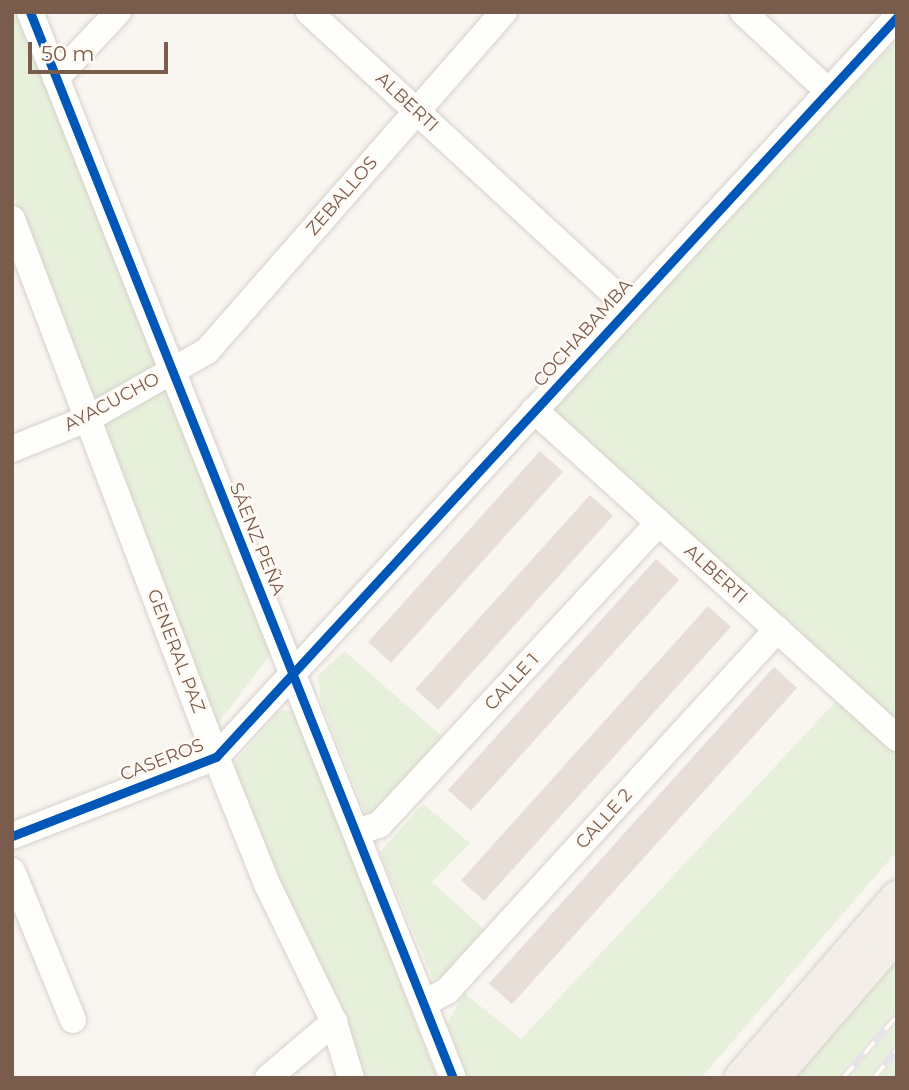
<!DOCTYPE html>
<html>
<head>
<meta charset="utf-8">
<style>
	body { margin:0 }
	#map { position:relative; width:909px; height:1090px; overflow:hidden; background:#f9f5f0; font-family:Montserrat,sans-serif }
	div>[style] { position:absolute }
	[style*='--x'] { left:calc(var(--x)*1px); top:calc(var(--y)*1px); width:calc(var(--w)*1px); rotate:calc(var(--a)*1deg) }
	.green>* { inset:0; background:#e7f0db }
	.building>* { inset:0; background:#e6ded7; transform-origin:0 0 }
	.roads { filter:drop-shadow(0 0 2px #d7d1cb) drop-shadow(0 0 2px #d7d1cb) }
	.minor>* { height:26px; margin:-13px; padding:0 13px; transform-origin:13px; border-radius:13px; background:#fefefd }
	.major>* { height:33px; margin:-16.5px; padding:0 16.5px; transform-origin:16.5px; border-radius:16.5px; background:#f3eee8 }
	.rail>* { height:8px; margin-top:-4px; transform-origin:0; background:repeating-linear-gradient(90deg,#fffaf3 0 16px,#e6e3e7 0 32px); box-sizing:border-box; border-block:2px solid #e6e3e7 }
	.cycleway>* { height:9px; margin:-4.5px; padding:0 4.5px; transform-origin:4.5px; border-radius:4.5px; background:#0057b8 }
	span { translate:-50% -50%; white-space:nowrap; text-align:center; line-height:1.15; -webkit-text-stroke:5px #fffaf3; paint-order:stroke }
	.street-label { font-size:18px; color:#7a5c4d }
	.frame { position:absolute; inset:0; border:14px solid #7a5c4d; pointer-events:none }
	.scale { position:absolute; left:28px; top:42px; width:140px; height:32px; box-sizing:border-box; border:4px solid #7a5c4d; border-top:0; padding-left:9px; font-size:21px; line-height:24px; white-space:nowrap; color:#7a5c4d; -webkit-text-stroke:5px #fffaf3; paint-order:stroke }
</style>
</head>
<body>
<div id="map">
	<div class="green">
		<i style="clip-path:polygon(12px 12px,19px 12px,275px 648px,216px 726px,12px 191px)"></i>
		<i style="clip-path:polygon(894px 43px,897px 46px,897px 725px,547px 409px)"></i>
		<i style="clip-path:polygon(344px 651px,443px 737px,378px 810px,366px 814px,321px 702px,318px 676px)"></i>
		<i style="clip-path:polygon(839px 698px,897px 751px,897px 851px,701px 1078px,467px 1078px,447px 1024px,464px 993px,521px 1039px)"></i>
		<i style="clip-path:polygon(279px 711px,295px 711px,437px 1078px,364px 1078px,269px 867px,231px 767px)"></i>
		<i style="clip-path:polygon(423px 804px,470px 843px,432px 882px,484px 929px,442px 977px,433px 979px,380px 852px)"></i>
		<i style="clip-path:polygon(897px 933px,897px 1078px,772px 1078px)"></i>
	</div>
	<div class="building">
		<i style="left:540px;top:451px;width:31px;height:257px;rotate:42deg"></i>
		<i style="left:590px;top:495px;width:31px;height:261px;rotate:42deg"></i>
		<i style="left:656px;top:559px;width:31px;height:311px;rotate:42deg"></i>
		<i style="left:708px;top:606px;width:31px;height:369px;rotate:42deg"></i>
		<i style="left:774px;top:667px;width:31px;height:426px;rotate:42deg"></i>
	</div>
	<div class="roads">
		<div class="minor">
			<i style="--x:30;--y:12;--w:1147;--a:68.36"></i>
			<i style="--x:309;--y:12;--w:434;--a:42.7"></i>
			<i style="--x:743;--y:12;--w:116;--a:42.9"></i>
			<i style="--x:56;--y:78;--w:91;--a:-46.8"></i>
			<i style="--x:12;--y:219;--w:575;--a:69.23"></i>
			<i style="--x:216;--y:757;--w:137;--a:68.1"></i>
			<i style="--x:267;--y:884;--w:153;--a:64.1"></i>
			<i style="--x:334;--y:1022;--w:59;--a:73.1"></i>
			<i style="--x:534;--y:410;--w:489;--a:42.1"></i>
			<i style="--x:12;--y:449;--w:83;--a:-21.9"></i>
			<i style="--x:89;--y:418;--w:136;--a:-29.6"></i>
			<i style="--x:207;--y:351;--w:451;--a:-48.8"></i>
			<i style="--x:359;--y:831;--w:21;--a:-17"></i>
			<i style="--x:379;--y:825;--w:412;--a:-47.2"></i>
			<i style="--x:12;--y:836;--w:219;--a:-21.2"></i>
			<i style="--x:216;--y:757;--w:1006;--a:-47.38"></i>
			<i style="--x:12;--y:871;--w:161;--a:67.7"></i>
			<i style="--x:426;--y:1002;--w:24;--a:-28"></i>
			<i style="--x:447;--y:991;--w:490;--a:-47.6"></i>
			<i style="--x:268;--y:1078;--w:87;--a:-40.3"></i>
		</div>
		<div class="major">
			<i style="--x:740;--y:1078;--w:240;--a:-49.1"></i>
			<i style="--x:772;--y:1078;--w:191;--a:-49.2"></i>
		</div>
	</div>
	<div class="rail">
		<i style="--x:843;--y:1078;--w:82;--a:-48.9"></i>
		<i style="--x:874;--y:1078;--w:36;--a:-51"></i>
	</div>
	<div class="cycleway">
		<i style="--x:30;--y:12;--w:1147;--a:68.36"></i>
		<i style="--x:12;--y:836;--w:219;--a:-21.2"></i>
		<i style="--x:216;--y:757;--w:1006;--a:-47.38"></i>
	</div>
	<div class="street-label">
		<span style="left:407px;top:102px;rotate:43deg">ALBERTI</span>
		<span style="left:342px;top:196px;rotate:-49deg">ZEBALLOS</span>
		<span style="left:583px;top:333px;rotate:-48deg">COCHABAMBA</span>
		<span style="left:112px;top:402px;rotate:-28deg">AYACUCHO</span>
		<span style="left:257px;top:539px;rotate:68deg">SÁENZ PEÑA</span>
		<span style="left:716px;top:574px;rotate:42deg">ALBERTI</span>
		<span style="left:176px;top:651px;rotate:69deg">GENERAL PAZ</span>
		<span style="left:512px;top:682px;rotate:-47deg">CALLE 1</span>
		<span style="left:162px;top:760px;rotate:-21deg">CASEROS</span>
		<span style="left:604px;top:819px;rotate:-48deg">CALLE 2</span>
	</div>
	<div class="frame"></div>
	<div class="scale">50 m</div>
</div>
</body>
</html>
